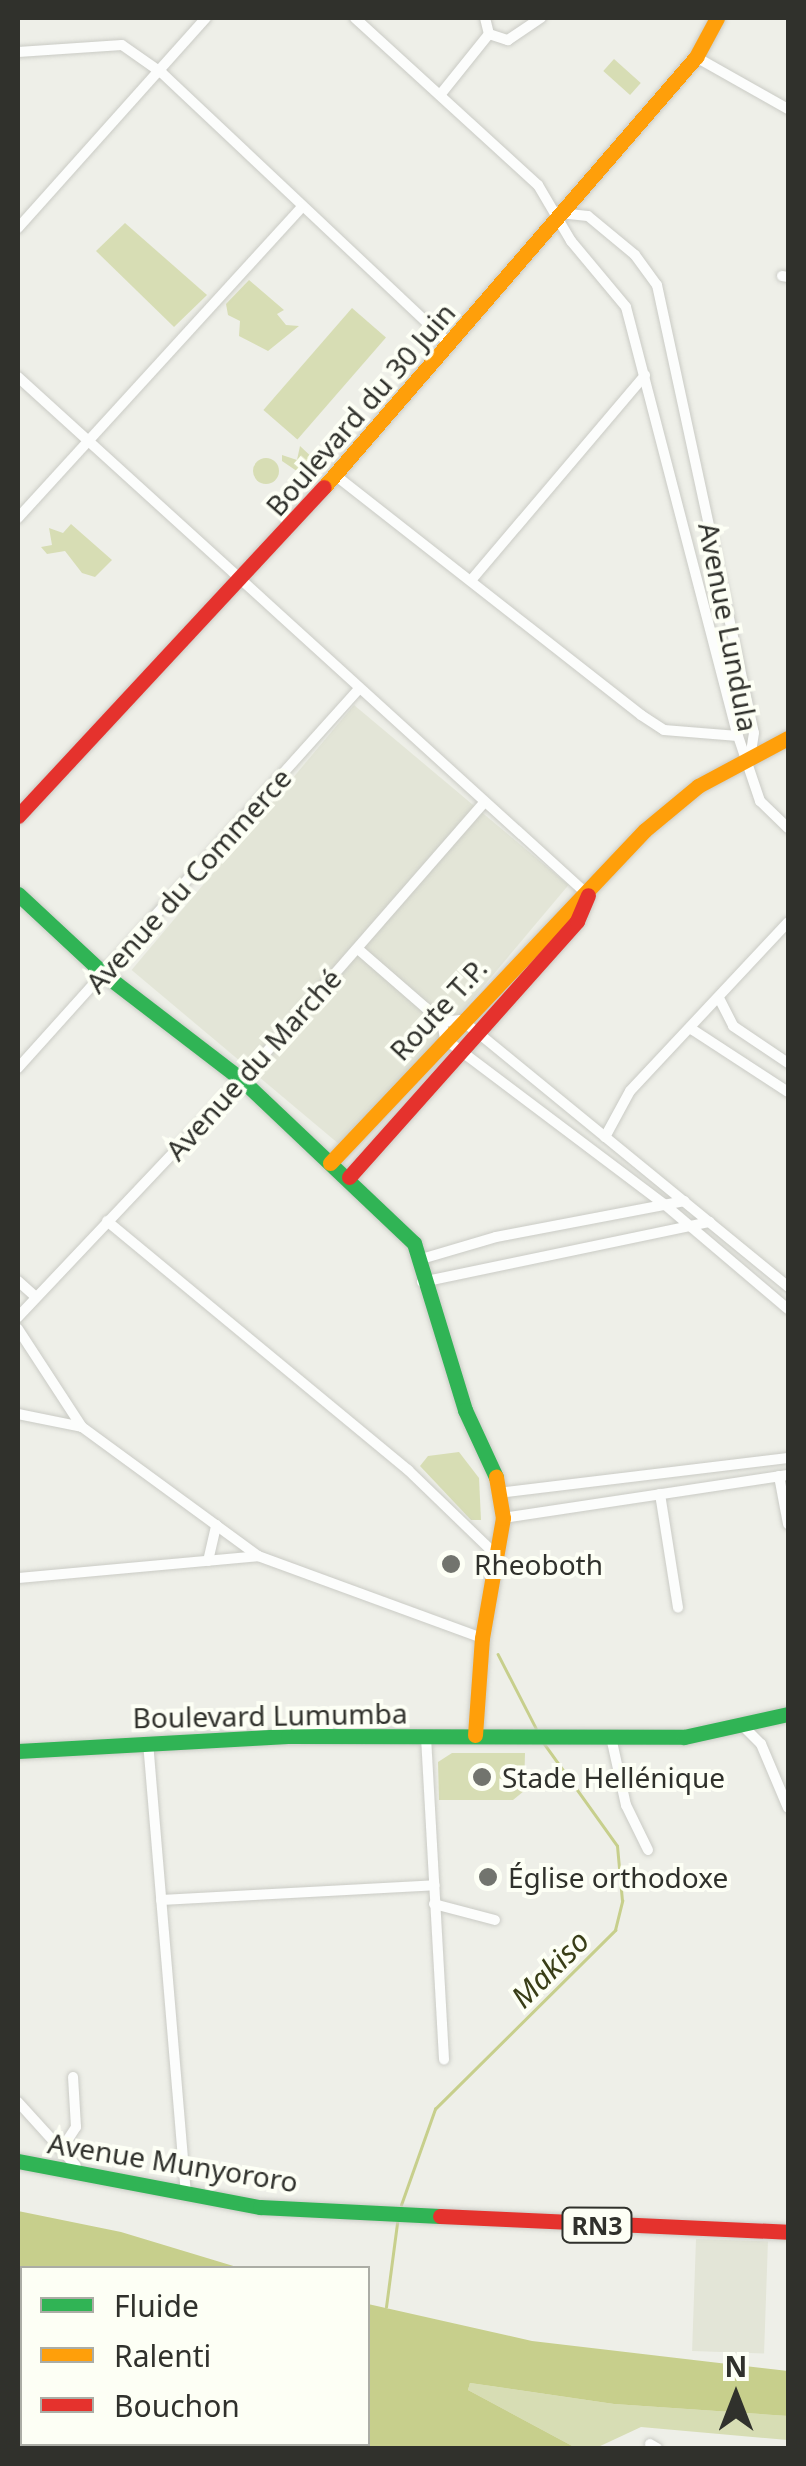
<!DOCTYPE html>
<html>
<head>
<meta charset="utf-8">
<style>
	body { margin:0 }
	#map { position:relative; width:806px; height:2466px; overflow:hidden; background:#eeefe8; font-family:"Noto Sans",sans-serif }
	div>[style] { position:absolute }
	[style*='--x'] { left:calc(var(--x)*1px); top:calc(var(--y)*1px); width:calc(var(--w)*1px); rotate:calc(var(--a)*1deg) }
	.built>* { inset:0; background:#e3e5d7; transform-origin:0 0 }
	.green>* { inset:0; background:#d7ddb4; transform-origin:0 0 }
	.round { border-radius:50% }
	.water>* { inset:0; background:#c7cf8c }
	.stream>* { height:2.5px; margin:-1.25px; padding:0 1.25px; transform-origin:1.25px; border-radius:1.25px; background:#c7cf8c }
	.roads { filter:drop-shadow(0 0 2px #cacbc5) drop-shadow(0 0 2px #cacbc5) }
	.street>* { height:10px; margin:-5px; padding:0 5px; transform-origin:5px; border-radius:5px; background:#fcfdfc }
	.fast>* { height:15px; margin:-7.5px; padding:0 7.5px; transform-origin:7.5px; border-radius:7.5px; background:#30b455 }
	.slow>* { height:15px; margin:-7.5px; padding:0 7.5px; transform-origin:7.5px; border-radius:7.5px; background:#ff9f0a }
	.jam>* { height:15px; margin:-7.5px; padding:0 7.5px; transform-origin:7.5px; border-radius:7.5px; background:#e5322d }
	.dots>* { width:28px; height:28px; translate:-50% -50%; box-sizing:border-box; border:5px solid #fdfff5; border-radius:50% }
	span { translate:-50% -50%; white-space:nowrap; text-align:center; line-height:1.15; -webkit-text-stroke:8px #fdfff5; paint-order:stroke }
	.shield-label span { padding:2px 8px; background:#fdfff5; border:2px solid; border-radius:8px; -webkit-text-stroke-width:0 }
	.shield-label { font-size:25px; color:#30312c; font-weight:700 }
	.street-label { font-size:28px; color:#30312c }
	.poi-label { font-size:28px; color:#30312c }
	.left { translate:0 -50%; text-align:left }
	.water-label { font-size:30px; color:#393e17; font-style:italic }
	.frame { position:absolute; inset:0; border:20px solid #30312c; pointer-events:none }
	.legend { position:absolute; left:20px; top:2266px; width:350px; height:180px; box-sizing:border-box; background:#fdfff5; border:2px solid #abada5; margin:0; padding:12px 18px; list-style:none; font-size:30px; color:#30312c }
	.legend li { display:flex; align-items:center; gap:20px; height:50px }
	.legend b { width:50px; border:2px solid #abada5 }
	.north { position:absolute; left:686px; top:2346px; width:100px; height:100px; -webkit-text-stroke:8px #fdfff5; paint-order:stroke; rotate:0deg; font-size:28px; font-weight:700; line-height:40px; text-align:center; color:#30312c }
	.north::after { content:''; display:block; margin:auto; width:35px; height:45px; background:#30312c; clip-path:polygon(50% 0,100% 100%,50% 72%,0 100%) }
</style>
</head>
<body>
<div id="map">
	<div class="built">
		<i style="left:354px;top:705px;width:280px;height:346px;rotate:40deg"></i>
		<i style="left:696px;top:2239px;width:72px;height:112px;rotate:2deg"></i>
	</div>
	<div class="green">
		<i style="left:614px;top:59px;width:36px;height:16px;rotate:42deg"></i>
		<i style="clip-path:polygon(125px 223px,207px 295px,174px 327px,96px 251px)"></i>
		<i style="clip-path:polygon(249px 280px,284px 310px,277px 314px,286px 325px,299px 326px,268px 351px,239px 336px,240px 321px,228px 315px,226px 304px)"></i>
		<i style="left:352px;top:308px;width:45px;height:135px;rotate:41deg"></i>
		<i style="clip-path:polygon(300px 446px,316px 461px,307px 478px,282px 461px,282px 455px,297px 460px)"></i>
		<i class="round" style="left:253px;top:458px;width:26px;height:26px"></i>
		<i style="clip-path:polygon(71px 524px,112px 560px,95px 577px,82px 573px,65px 551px,47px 554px,41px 547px,52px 545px,49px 528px,63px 533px)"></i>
		<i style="clip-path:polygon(459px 1452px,479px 1478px,481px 1520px,471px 1520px,420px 1466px,428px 1456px)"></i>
		<i style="clip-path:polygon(452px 1753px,525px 1753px,524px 1791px,513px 1800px,439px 1800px,438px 1762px)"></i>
		<i style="clip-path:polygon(470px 2383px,614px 2404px,788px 2416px,788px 2440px,641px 2427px,596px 2448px,576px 2448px,468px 2390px)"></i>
	</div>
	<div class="water">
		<i style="clip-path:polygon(18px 2211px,121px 2232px,240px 2268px,22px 2268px,22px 2444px,368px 2444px,368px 2304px,532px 2341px,788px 2371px,788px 2416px,614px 2404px,470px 2383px,468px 2390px,576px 2448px,18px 2448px)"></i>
	</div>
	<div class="stream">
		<i style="--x:498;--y:1654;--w:83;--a:62.8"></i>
		<i style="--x:401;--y:2205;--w:102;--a:-70.5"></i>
		<i style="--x:435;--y:2109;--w:254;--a:-44.8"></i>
		<i style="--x:615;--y:1930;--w:30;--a:-76"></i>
		<i style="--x:622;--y:1901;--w:55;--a:-95.2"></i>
		<i style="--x:617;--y:1846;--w:125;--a:-125.6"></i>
		<i style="--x:386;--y:2307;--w:85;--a:-82.5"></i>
	</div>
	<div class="roads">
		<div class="street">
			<i style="--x:355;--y:18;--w:248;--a:42.4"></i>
			<i style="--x:538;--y:185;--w:65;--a:59.5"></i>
			<i style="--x:571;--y:241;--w:86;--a:50.2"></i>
			<i style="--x:626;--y:307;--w:443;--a:75.4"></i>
			<i style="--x:738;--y:736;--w:69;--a:71.3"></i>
			<i style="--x:760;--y:801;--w:39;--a:44"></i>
			<i style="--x:489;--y:34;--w:20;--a:18"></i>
			<i style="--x:508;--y:40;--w:40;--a:-34"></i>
			<i style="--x:18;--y:52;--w:104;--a:-3.9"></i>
			<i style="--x:122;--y:45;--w:49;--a:35"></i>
			<i style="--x:162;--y:73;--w:397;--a:43.3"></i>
			<i style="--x:696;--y:57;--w:106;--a:29.5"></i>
			<i style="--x:440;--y:95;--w:78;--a:-51.2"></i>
			<i style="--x:489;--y:34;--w:16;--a:-104"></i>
			<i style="--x:559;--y:213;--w:29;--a:6"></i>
			<i style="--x:588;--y:216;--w:61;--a:39.7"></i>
			<i style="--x:635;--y:255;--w:37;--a:54"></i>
			<i style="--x:657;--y:285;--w:458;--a:77.8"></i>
			<i style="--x:754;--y:733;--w:24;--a:99"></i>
			<i style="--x:18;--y:228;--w:282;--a:-48.2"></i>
			<i style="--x:782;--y:276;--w:6;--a:9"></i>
			<i style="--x:18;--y:377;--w:769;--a:42.26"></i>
			<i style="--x:335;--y:475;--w:389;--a:38.1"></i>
			<i style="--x:641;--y:715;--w:27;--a:33"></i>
			<i style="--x:664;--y:730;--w:74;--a:4.6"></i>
			<i style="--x:18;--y:518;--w:421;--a:-47.6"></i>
			<i style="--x:473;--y:578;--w:266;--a:-49.7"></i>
			<i style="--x:358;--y:949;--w:111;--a:41"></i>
			<i style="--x:442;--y:1022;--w:17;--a:80"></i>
			<i style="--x:445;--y:1039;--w:274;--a:37"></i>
			<i style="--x:664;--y:1204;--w:162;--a:40.3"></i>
			<i style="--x:720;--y:1000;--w:29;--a:63"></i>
			<i style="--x:733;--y:1026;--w:66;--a:33.9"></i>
			<i style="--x:442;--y:1022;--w:19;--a:-6"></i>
			<i style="--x:461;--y:1020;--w:20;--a:37"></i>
			<i style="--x:477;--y:1032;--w:402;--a:39.3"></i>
			<i style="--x:693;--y:1030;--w:113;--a:33.1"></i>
			<i style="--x:18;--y:1068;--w:507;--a:-48.04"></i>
			<i style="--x:605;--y:1137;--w:52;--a:-61.5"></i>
			<i style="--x:630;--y:1091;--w:231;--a:-46.9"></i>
			<i style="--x:107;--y:1221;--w:391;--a:39.6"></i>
			<i style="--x:408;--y:1470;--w:118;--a:44"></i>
			<i style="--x:418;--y:1260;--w:81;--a:-16.4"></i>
			<i style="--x:496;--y:1237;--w:192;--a:-10.8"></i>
			<i style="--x:18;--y:1281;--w:24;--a:42"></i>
			<i style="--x:422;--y:1282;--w:294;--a:-11.8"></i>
			<i style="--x:18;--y:1317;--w:326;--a:-46.6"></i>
			<i style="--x:242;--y:1080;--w:365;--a:-48.9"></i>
			<i style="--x:18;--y:1329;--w:117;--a:56.9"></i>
			<i style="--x:18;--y:1414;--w:65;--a:11.5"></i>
			<i style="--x:82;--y:1427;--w:218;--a:36.2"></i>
			<i style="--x:258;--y:1556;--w:239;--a:20.1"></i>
			<i style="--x:779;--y:1476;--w:49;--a:79.4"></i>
			<i style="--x:498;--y:1493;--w:292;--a:-6.9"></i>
			<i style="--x:660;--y:1494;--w:115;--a:81"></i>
			<i style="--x:503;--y:1518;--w:288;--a:-8.6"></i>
			<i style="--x:208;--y:1561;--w:37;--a:-77"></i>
			<i style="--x:18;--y:1578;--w:241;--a:-5.2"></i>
			<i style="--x:744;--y:1727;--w:24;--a:45"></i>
			<i style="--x:761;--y:1744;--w:69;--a:67.1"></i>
			<i style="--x:426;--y:1737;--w:323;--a:86.8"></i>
			<i style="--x:611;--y:1737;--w:70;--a:77.6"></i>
			<i style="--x:626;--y:1805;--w:50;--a:63.9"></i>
			<i style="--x:148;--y:1742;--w:453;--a:85.2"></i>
			<i style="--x:161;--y:1900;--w:274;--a:-3.1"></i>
			<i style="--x:434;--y:1904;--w:63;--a:14.7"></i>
			<i style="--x:18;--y:2102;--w:86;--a:47.8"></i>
			<i style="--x:63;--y:2147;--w:24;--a:-57"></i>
			<i style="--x:76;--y:2127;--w:50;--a:-93.4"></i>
			<i style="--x:650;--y:2444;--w:8;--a:30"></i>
		</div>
		<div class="fast">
			<i style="--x:18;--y:894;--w:117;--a:42.9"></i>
			<i style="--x:104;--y:974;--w:174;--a:37.5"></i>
			<i style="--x:242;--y:1080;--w:237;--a:43.5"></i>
			<i style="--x:414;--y:1243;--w:175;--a:73"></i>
			<i style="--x:465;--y:1410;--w:74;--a:65.2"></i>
			<i style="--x:18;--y:1751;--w:270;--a:-3.2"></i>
			<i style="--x:288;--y:1736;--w:396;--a:0.1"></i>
			<i style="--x:684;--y:1737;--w:107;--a:-12.5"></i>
			<i style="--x:18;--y:2161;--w:246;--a:10.8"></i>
			<i style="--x:260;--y:2207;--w:180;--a:2.9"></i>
		</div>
		<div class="slow">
			<i style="--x:324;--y:487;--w:569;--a:-49.14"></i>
			<i style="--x:696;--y:57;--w:44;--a:-61.7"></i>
			<i style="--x:330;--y:1163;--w:458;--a:-46.6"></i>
			<i style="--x:645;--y:830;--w:69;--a:-39.7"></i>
			<i style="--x:698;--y:786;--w:102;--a:-28.1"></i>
			<i style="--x:475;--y:1735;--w:97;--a:-85.9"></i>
			<i style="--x:482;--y:1638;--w:122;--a:-80.1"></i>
			<i style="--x:503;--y:1518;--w:42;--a:-99.7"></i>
		</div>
		<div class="jam">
			<i style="--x:18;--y:816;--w:449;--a:-47.1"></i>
			<i style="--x:349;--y:1177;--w:343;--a:-48.3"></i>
			<i style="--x:577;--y:921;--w:28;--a:-67"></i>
			<i style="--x:440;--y:2216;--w:348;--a:2.6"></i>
		</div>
	</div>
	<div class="dots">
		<i style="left:451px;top:1564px;background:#72746e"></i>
		<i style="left:482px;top:1777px;background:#72746e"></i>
		<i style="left:488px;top:1877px;background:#72746e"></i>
	</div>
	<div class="shield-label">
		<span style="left:597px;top:2225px">RN3</span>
	</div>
	<div class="street-label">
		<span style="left:360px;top:409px;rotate:-49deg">Boulevard du 30 Juin</span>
		<span style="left:729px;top:627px;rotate:79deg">Avenue Lundula</span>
		<span style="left:188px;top:880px;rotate:-48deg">Avenue du Commerce</span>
		<span style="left:438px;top:1009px;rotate:-47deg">Route T.P.</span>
		<span style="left:253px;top:1064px;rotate:-48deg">Avenue du Marché</span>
		<span style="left:270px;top:1715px;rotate:-1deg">Boulevard Lumumba</span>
		<span style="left:173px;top:2162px;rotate:9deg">Avenue Munyororo</span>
	</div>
	<div class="poi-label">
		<span class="left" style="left:474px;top:1564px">Rheoboth</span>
		<span class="left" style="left:502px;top:1777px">Stade Hellénique</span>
		<span class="left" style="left:508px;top:1877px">Église orthodoxe</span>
	</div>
	<div class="water-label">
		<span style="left:550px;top:1969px;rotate:-45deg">Makiso</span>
	</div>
	<div class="frame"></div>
	<ul class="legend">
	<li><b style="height:12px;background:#30b455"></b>Fluide</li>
	<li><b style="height:12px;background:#ff9f0a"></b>Ralenti</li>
	<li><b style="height:12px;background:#e5322d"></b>Bouchon</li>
	</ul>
	<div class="north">N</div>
</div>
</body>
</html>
